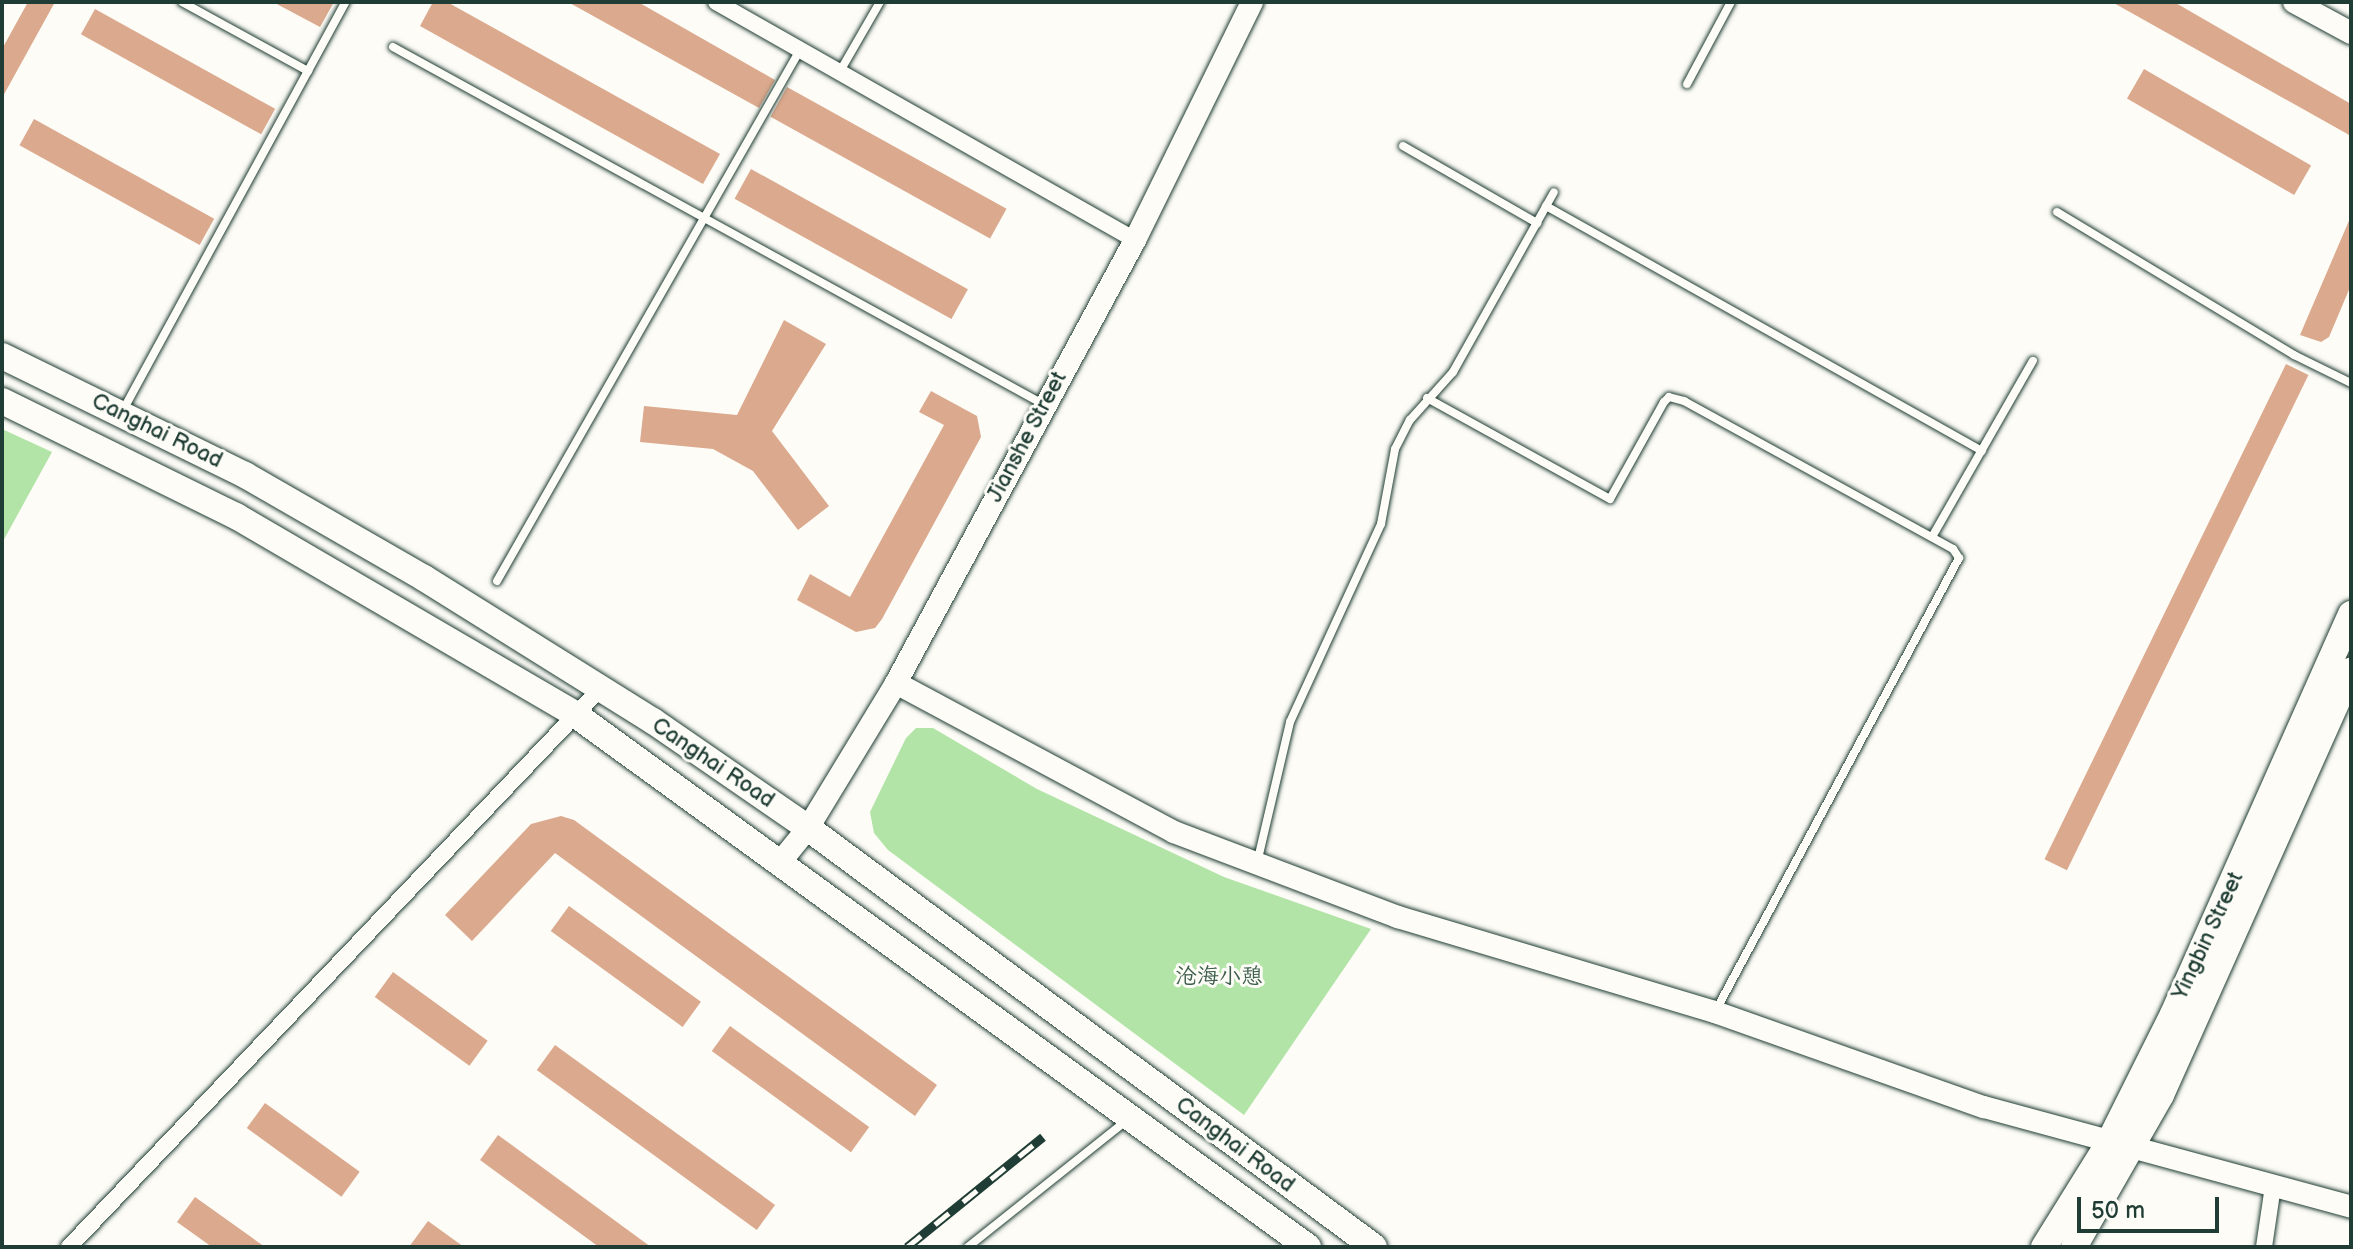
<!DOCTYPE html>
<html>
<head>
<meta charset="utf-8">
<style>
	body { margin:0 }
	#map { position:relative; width:2353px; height:1249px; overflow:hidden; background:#fdfcf7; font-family:"Balsamiq Sans","LXGW WenKai TC",sans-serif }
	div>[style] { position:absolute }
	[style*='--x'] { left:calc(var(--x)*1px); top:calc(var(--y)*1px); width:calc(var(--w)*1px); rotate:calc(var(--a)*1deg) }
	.green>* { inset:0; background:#b1e4a6 }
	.building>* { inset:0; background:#dba98d; transform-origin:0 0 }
	.roads { filter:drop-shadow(0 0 2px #1f3d34) drop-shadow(0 0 2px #1f3d34) }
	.lane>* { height:8px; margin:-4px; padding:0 4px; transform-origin:4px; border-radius:4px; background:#fdfcf7 }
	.street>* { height:16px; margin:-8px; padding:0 8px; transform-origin:8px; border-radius:8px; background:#fdfcf7 }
	.secondary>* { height:22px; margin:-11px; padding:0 11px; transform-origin:11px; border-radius:11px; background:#fdfcf7 }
	.primary>* { height:26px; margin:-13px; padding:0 13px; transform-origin:13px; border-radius:13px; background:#fdfcf7 }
	.rail>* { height:9px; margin-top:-4.5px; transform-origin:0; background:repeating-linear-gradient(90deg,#fdfcf7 0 18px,#1f3d34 0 36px); box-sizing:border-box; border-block:2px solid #1f3d34 }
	span { translate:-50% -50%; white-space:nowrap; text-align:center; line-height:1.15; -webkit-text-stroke:6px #fdfcf7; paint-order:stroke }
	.street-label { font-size:22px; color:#1f3d34 }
	.park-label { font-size:22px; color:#3c5e4b }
	.frame { position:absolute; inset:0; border:4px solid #1f3d34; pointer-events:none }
	.scale { position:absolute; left:2077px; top:1197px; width:142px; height:36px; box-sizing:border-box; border:4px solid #1f3d34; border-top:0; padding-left:10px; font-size:24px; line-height:28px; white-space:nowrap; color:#1f3d34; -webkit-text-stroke:6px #fdfcf7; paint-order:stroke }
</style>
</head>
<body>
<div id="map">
	<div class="green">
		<i style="clip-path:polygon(2px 429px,52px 452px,2px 543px)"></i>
		<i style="clip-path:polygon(916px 728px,933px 728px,1037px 789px,1224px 877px,1371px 929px,1244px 1115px,888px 850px,874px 833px,870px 812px,906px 738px)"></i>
	</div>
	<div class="building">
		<i style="clip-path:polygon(28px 2px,55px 2px,2px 98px,2px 49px)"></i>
		<i style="clip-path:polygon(273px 2px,334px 2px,320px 27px)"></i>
		<i style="clip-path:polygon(433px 2px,447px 2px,720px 154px,703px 184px,420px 26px)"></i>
		<i style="clip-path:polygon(568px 2px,638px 2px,775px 80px,759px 108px)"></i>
		<i style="clip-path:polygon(2112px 2px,2174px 2px,2351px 104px,2351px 136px)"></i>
		<i style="left:95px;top:9px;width:206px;height:29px;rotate:29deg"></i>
		<i style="left:2144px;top:69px;width:193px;height:34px;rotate:30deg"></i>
		<i style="left:787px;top:87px;width:251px;height:34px;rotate:29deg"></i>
		<i style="left:34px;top:119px;width:206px;height:30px;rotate:29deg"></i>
		<i style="left:751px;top:169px;width:248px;height:34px;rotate:29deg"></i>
		<i style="clip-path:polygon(2351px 216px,2351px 285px,2329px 337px,2321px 342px,2300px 335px)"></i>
		<i style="clip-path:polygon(784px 320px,826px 344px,772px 431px,829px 506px,798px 530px,753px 471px,713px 449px,640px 442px,644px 406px,737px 415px)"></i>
		<i style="left:2286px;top:364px;width:25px;height:551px;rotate:26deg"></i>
		<i style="clip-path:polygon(931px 391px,977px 416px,981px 437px,882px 619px,875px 628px,856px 632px,797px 600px,810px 574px,850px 597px,944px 425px,919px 412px)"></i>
		<i style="clip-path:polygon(561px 816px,574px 820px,937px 1085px,915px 1116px,555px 853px,472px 941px,445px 915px,531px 824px)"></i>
		<i style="left:569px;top:906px;width:163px;height:31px;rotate:36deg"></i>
		<i style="left:393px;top:972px;width:117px;height:31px;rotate:36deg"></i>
		<i style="left:730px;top:1026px;width:172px;height:31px;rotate:36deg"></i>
		<i style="left:555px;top:1045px;width:272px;height:31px;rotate:36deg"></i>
		<i style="left:265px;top:1103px;width:117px;height:31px;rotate:36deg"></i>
		<i style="clip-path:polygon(498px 1135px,651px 1247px,599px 1247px,480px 1160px)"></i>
		<i style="clip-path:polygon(195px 1197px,265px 1247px,212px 1247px,177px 1222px)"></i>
		<i style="clip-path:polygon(428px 1221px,464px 1247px,409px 1247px)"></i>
	</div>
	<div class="roads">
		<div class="lane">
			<i style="--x:182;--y:2;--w:144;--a:28.7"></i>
			<i style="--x:393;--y:47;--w:742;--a:28.78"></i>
			<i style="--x:839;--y:73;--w:82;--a:-60"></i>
			<i style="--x:1687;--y:84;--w:93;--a:-61.8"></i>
			<i style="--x:1403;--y:146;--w:155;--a:29.9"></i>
			<i style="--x:1546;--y:206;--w:500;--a:29.33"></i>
			<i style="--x:2057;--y:212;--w:277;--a:31.1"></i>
			<i style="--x:2294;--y:355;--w:64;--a:26.2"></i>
			<i style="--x:1427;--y:398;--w:209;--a:28.9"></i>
			<i style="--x:1610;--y:499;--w:111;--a:-60.9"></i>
			<i style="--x:1664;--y:402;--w:7;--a:-45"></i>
			<i style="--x:1669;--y:397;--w:16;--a:15"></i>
			<i style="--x:1684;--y:401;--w:307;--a:28.8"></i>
			<i style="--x:1953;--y:549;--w:11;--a:56"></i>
			<i style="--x:1959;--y:558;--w:515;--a:118.26"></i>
			<i style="--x:122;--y:412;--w:467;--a:-61.4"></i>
			<i style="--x:1932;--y:537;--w:203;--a:-60.2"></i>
			<i style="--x:497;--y:581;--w:611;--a:-60.29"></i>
			<i style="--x:1257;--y:863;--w:145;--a:-76.8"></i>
			<i style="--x:1290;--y:722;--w:218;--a:-65.3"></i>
			<i style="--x:1381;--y:524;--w:76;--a:-79.4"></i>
			<i style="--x:1395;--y:449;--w:33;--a:-63"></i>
			<i style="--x:1410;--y:420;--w:64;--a:-48.1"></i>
			<i style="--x:1453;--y:372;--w:206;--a:-60.7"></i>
			<i style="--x:968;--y:1247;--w:203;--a:-38.6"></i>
		</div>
		<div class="street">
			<i style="--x:716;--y:2;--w:482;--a:29.6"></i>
			<i style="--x:69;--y:1247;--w:772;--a:-46.42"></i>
			<i style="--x:2264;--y:1247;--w:62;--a:-81.6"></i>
		</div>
		<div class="secondary">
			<i style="--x:2294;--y:2;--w:65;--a:28.5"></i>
			<i style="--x:896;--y:683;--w:315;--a:28.2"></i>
			<i style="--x:1174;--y:832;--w:240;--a:20.8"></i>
			<i style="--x:1398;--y:917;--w:331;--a:16.7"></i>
			<i style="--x:1715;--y:1012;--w:285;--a:19.5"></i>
			<i style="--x:1984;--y:1107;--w:380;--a:15.2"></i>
			<i style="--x:782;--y:860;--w:41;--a:-50.9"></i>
			<i style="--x:808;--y:828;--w:170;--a:-58.7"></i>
			<i style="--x:896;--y:683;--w:503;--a:-61.65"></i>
			<i style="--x:1135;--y:240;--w:265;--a:-63.8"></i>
		</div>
		<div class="primary">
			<i style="--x:2;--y:356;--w:271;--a:26.1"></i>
			<i style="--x:245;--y:475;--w:207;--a:29.9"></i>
			<i style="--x:424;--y:578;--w:270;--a:32"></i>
			<i style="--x:653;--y:721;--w:188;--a:34.6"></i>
			<i style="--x:808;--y:828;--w:704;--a:36.51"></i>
			<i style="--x:2;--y:401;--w:261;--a:26.2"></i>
			<i style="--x:236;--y:516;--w:394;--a:30.3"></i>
			<i style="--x:576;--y:715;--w:905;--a:36.01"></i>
			<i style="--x:2044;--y:1247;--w:121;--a:-58.1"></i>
			<i style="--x:2108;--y:1144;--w:145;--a:-63.4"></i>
			<i style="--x:2173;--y:1014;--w:438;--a:-66"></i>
			<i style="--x:2074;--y:1247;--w:175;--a:-60.2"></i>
			<i style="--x:2161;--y:1095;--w:465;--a:-65.9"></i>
		</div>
	</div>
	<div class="rail">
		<i style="--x:907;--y:1247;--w:175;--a:-39"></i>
	</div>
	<div class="street-label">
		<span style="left:157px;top:431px;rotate:26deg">Canghai Road</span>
		<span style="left:1027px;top:437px;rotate:-62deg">Jianshe Street</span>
		<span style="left:713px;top:763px;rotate:34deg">Canghai Road</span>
		<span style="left:2208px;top:936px;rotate:-65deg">Yingbin Street</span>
		<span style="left:1235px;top:1145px;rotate:37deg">Canghai Road</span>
	</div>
	<div class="park-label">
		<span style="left:1219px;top:977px">沧海小憩</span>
	</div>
	<div class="frame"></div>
	<div class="scale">50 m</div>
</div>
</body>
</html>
